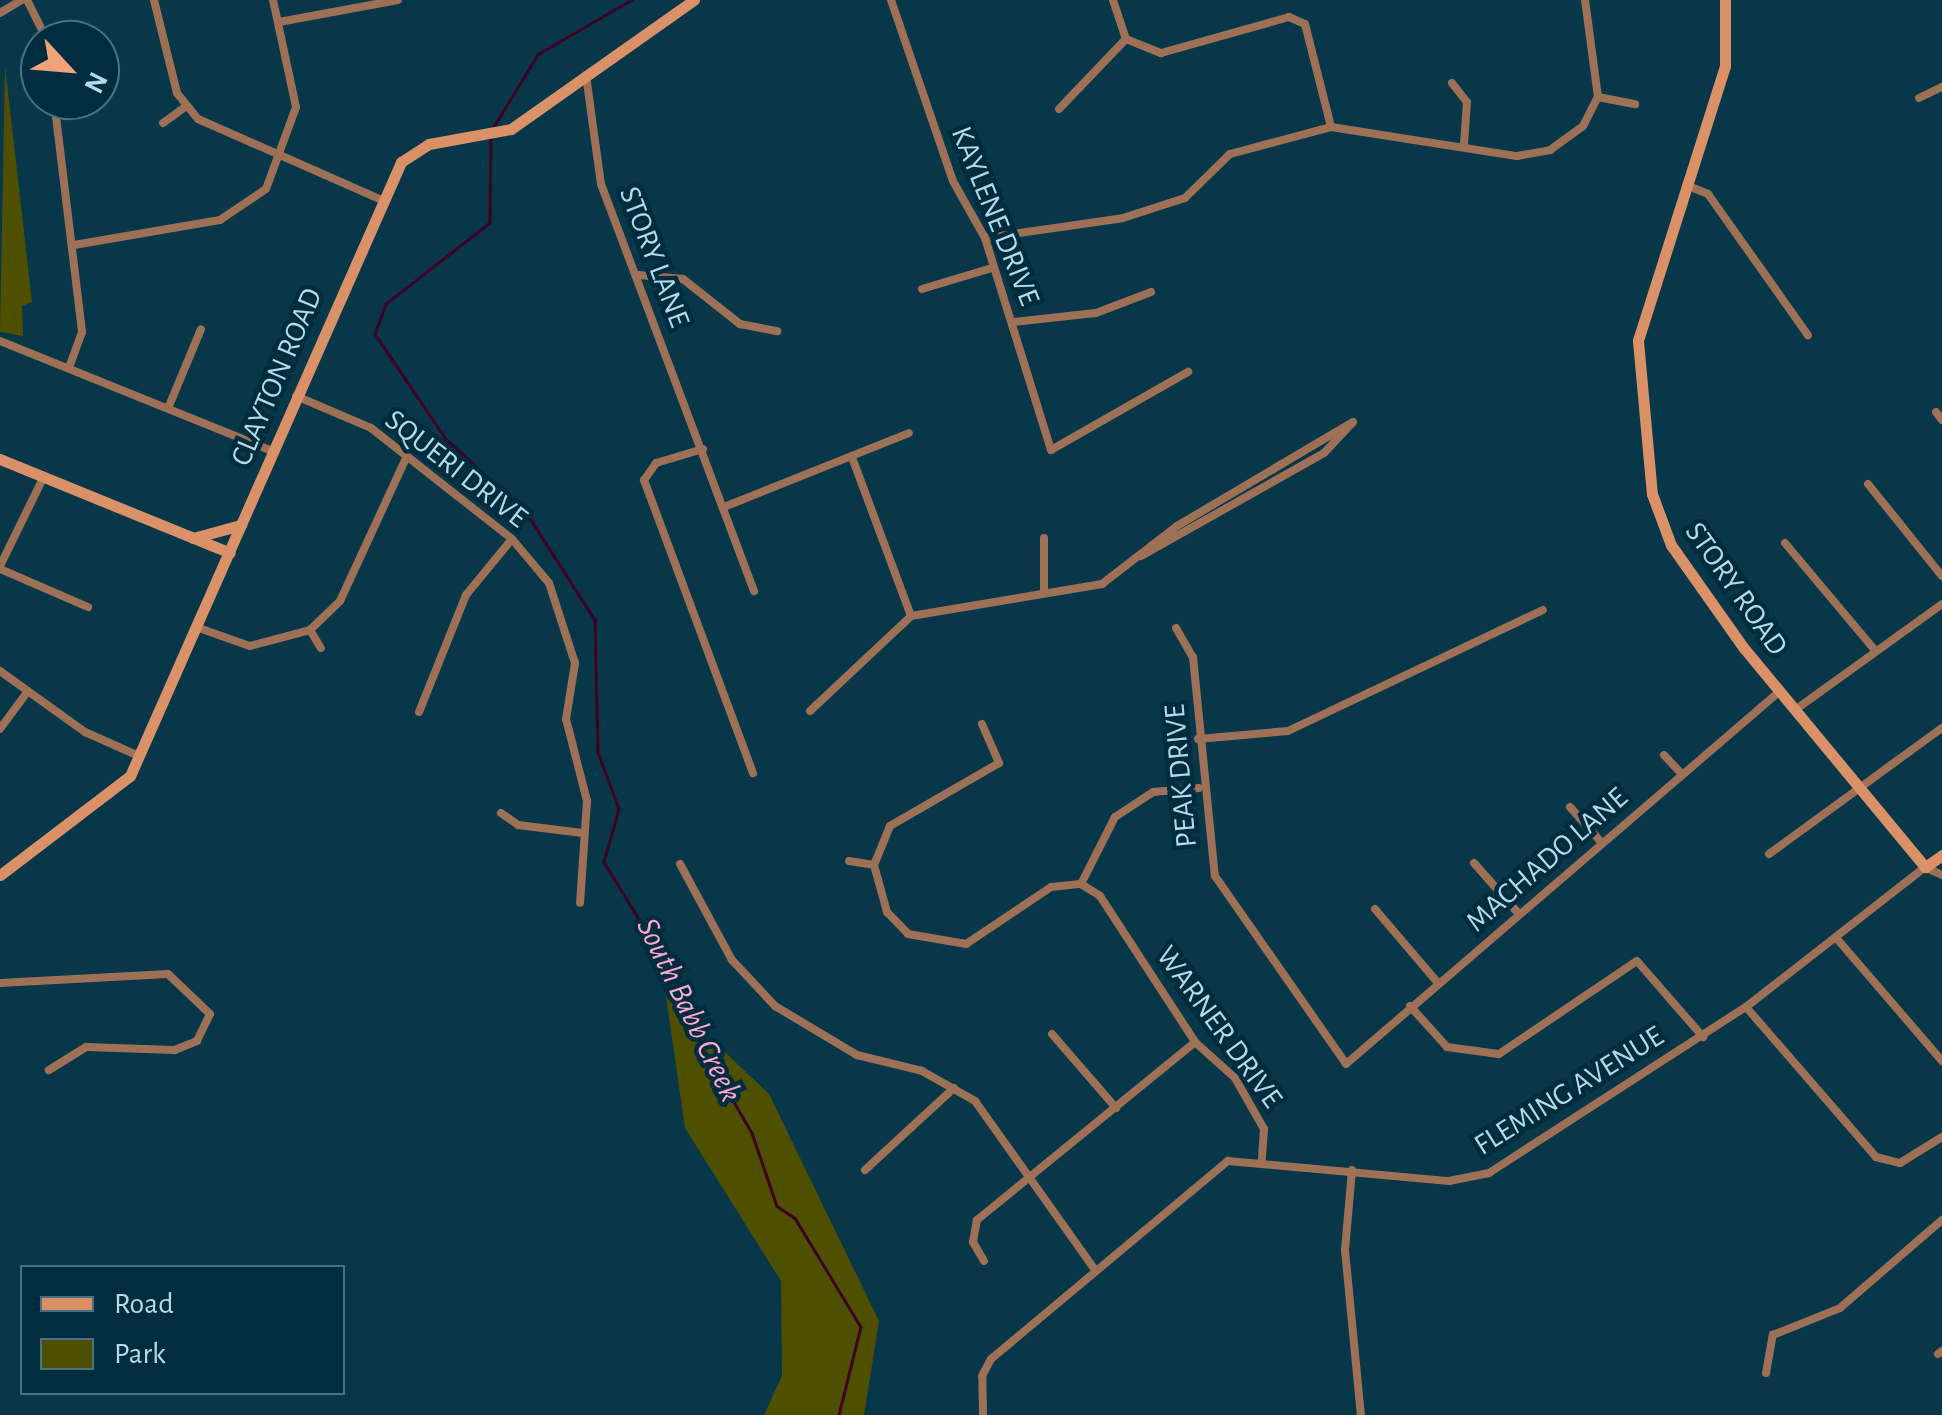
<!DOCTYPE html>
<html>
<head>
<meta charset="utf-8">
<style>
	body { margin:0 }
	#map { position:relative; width:1942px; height:1415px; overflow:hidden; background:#083749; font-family:"Alegreya Sans",sans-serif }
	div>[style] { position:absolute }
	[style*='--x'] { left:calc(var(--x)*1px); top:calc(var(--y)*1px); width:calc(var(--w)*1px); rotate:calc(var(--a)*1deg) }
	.green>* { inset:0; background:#4f4f00 }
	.stream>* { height:2.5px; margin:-1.25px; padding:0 1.25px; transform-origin:1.25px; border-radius:1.25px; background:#3d0325 }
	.street>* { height:8px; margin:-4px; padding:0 4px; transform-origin:4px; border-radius:4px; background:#9e7056 }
	.secondary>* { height:11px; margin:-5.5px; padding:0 5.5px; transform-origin:5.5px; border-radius:5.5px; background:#db9167 }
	span { translate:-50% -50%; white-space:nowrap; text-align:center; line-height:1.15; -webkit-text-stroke:9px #002c3f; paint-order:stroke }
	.street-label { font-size:30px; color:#b4d9ed }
	.water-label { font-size:32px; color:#fea8d0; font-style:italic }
	.legend { position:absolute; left:20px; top:1265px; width:325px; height:130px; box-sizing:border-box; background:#002c3f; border:2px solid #487185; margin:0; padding:12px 18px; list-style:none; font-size:30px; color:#b4d9ed }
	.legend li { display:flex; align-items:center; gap:20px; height:50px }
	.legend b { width:50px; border:2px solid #487185 }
	.north { position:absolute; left:20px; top:20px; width:100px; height:100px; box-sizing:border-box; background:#002c3f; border:2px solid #487185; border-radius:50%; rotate:116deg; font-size:28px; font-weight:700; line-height:40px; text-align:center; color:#b4d9ed }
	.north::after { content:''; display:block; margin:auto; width:35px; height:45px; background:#efa377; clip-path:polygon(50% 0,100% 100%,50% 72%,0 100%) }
</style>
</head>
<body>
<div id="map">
	<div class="green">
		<i style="clip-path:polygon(5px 66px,32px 302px,22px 306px,23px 336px,0 332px)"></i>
		<i style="clip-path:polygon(666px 996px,769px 1094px,879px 1321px,864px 1415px,764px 1415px,782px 1376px,781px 1281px,685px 1128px)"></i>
	</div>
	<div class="stream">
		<i style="--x:494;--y:126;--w:84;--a:-58.6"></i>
		<i style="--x:538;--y:54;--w:108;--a:-30.1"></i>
		<i style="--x:491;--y:139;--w:84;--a:90.7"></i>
		<i style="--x:490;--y:223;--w:132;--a:142.1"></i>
		<i style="--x:386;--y:304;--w:32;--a:110"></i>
		<i style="--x:375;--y:334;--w:127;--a:55.9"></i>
		<i style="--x:446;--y:439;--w:108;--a:42.4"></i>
		<i style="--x:526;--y:512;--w:128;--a:57.4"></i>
		<i style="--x:595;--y:620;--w:132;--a:88.7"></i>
		<i style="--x:598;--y:752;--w:61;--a:69.8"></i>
		<i style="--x:619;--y:809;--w:55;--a:105.8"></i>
		<i style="--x:604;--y:862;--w:178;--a:58.5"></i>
		<i style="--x:697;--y:1014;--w:31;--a:83"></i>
		<i style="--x:701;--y:1045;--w:102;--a:59.9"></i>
		<i style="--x:752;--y:1133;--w:77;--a:71.1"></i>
		<i style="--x:777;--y:1206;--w:22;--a:34"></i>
		<i style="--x:795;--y:1218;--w:127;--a:58.8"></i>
		<i style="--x:861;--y:1327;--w:91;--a:104"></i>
	</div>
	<div class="street">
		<i style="--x:27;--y:0;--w:45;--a:63.4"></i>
		<i style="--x:154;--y:0;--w:96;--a:76.1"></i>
		<i style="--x:177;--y:93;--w:33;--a:51"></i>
		<i style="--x:198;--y:119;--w:198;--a:23.8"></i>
		<i style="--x:891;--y:0;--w:191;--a:71.1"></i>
		<i style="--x:953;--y:181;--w:65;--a:60.7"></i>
		<i style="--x:985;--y:238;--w:222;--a:72.7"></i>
		<i style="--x:1051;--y:450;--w:158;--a:-29.7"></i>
		<i style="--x:1113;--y:0;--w:41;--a:71.6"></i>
		<i style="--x:1126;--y:39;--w:38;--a:22"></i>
		<i style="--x:1161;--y:53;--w:133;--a:-15.7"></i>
		<i style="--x:1289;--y:17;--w:17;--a:24"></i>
		<i style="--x:1305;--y:24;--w:106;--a:75.8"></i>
		<i style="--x:0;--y:13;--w:26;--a:-31"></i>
		<i style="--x:279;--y:22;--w:121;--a:-10.5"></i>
		<i style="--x:586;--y:75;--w:110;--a:82.2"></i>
		<i style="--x:601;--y:184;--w:435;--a:69.4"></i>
		<i style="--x:1452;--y:83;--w:24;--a:52"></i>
		<i style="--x:1467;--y:102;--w:42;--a:94.1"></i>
		<i style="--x:1598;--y:97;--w:38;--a:11"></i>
		<i style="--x:1919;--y:98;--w:25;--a:-26"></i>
		<i style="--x:54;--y:100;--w:234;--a:83.1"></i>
		<i style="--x:82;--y:332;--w:35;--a:110"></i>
		<i style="--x:1059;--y:109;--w:97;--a:-46.3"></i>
		<i style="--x:163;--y:123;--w:29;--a:-36"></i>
		<i style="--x:1686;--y:185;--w:24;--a:22"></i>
		<i style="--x:1708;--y:194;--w:173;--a:54.7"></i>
		<i style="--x:985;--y:238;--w:139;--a:-8.2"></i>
		<i style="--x:1123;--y:218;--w:65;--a:-17.9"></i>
		<i style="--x:1185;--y:198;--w:63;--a:-44.4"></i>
		<i style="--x:1230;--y:154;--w:105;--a:-15"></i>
		<i style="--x:1331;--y:127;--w:188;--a:8.9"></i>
		<i style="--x:1517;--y:156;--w:34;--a:-10"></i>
		<i style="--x:1550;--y:150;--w:41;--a:-36"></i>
		<i style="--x:1583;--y:126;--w:33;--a:-63"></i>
		<i style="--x:1598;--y:97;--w:98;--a:-97.6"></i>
		<i style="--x:74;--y:245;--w:148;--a:-9.7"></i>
		<i style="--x:220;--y:220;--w:55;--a:-34"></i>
		<i style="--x:266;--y:189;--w:87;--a:-69.9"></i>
		<i style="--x:296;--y:107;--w:109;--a:-102.1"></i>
		<i style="--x:639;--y:275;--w:44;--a:5.2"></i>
		<i style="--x:683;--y:279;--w:73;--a:38.3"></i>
		<i style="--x:740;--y:324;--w:38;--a:11"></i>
		<i style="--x:922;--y:289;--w:73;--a:-16.7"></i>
		<i style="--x:1014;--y:322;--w:82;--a:-6.3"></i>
		<i style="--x:1096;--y:313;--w:59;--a:-20.9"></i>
		<i style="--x:0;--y:341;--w:293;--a:22"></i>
		<i style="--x:296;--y:396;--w:82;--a:23.1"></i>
		<i style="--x:371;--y:428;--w:179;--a:38.2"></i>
		<i style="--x:512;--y:539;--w:57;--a:49.9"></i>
		<i style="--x:549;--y:583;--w:84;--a:72"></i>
		<i style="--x:575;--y:663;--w:57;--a:99.1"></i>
		<i style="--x:566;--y:719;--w:85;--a:75.6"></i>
		<i style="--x:587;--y:801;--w:102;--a:93.9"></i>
		<i style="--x:169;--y:406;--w:83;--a:-67.4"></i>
		<i style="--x:1936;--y:412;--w:10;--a:53"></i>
		<i style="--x:703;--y:449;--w:49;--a:163.4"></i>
		<i style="--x:656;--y:463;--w:21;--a:125"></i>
		<i style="--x:644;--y:480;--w:313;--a:69.6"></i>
		<i style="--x:853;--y:460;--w:166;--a:69.6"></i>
		<i style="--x:1868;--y:484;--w:118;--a:51.2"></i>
		<i style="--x:724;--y:507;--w:199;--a:-21.8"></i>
		<i style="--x:1785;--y:543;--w:137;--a:50"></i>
		<i style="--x:0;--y:566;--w:100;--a:-63.9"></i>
		<i style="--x:0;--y:569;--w:96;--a:23.4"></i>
		<i style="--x:1044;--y:593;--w:55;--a:-90"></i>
		<i style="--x:196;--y:627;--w:57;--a:19.4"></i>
		<i style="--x:250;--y:646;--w:62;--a:-14.9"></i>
		<i style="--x:310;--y:630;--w:42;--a:-44"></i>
		<i style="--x:340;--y:601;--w:160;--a:-65.2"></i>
		<i style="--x:1176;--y:628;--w:34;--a:60"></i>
		<i style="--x:1193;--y:657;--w:220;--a:84.3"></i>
		<i style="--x:1215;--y:876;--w:229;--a:55.1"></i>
		<i style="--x:1346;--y:1064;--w:571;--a:-40.67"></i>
		<i style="--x:310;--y:630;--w:21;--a:59"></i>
		<i style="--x:0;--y:671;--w:105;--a:35.7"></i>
		<i style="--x:85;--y:732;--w:59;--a:24"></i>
		<i style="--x:1795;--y:710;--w:181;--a:-35.8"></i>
		<i style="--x:810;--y:711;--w:139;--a:-43.2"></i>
		<i style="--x:911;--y:616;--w:194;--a:-9.5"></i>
		<i style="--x:1102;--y:584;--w:95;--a:-37.7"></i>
		<i style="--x:1177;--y:526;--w:204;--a:-30.6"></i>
		<i style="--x:1353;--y:422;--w:42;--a:133.1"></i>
		<i style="--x:1324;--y:453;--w:210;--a:150.6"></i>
		<i style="--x:419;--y:712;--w:126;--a:-68.1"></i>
		<i style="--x:466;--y:595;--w:72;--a:-50.6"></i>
		<i style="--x:982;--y:724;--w:43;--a:66.4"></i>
		<i style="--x:999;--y:763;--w:126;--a:150"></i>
		<i style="--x:890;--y:826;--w:42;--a:112.3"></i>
		<i style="--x:874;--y:865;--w:49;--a:74.5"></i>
		<i style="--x:887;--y:912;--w:30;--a:46"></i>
		<i style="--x:908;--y:934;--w:59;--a:9.8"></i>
		<i style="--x:966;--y:944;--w:102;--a:-33.8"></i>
		<i style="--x:1051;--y:887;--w:30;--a:-6"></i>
		<i style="--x:1081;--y:884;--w:22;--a:32"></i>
		<i style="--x:1100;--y:896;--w:174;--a:56.9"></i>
		<i style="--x:1195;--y:1042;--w:54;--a:42"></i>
		<i style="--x:1235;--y:1078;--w:59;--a:60.4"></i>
		<i style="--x:1264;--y:1129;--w:32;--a:94"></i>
		<i style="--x:0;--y:729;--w:47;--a:-53.6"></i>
		<i style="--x:1198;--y:739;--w:90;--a:-5.1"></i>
		<i style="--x:1288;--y:731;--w:282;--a:-25.4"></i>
		<i style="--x:1664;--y:755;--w:26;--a:47"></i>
		<i style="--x:1570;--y:807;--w:47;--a:48.5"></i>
		<i style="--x:501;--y:813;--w:21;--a:35"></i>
		<i style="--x:518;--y:825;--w:65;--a:7"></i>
		<i style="--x:1769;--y:854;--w:214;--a:-36.1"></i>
		<i style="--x:849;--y:861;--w:25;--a:9"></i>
		<i style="--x:1474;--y:863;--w:68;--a:48.6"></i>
		<i style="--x:680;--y:864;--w:109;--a:61.6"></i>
		<i style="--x:732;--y:960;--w:63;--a:46.9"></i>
		<i style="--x:775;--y:1006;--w:96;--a:30.9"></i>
		<i style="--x:857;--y:1055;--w:67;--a:13.8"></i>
		<i style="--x:922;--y:1071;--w:61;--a:29.5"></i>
		<i style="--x:975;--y:1101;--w:207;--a:54.6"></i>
		<i style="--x:1081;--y:884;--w:75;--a:-63.1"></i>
		<i style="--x:1115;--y:817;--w:45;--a:-33.3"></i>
		<i style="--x:1153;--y:792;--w:46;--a:-5"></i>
		<i style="--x:1375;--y:909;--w:97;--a:49.6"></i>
		<i style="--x:1838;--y:940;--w:160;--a:49.3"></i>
		<i style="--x:0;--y:983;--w:168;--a:-3.1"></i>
		<i style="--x:168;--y:974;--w:58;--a:43.6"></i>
		<i style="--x:210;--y:1014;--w:30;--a:116"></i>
		<i style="--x:197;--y:1041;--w:24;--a:158"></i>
		<i style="--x:175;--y:1050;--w:89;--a:-178.1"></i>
		<i style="--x:86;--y:1047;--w:44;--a:148.1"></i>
		<i style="--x:1410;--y:1006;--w:55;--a:47.9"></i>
		<i style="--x:1447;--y:1047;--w:52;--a:7.7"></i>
		<i style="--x:1499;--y:1054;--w:166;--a:-34"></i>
		<i style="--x:1637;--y:961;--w:101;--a:49"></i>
		<i style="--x:1746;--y:1007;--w:198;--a:49.1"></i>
		<i style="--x:1876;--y:1157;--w:25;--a:14"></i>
		<i style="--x:1900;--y:1163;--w:49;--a:-31.8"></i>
		<i style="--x:1052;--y:1034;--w:98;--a:49.1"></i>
		<i style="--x:865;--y:1170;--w:121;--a:-42.7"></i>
		<i style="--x:1352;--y:1170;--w:80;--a:95"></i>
		<i style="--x:1345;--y:1250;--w:166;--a:84.5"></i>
		<i style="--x:984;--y:1261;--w:22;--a:-120"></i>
		<i style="--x:973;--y:1242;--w:22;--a:-80"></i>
		<i style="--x:977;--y:1220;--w:281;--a:-39.2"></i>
		<i style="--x:1938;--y:1354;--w:5;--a:-37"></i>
		<i style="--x:1766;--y:1373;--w:39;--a:-80"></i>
		<i style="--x:1773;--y:1335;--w:72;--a:-21.9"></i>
		<i style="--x:1840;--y:1308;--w:135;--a:-40.8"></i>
		<i style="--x:983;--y:1415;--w:39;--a:-91"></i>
		<i style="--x:982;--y:1376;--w:19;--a:-62"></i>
		<i style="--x:991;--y:1359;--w:309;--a:-39.9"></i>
		<i style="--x:1228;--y:1161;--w:222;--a:5.2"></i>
		<i style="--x:1449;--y:1181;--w:41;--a:-11.3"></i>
		<i style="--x:1489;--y:1173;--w:306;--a:-32.9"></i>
		<i style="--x:1746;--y:1007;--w:227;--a:-38"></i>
		<i style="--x:1925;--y:867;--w:19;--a:25"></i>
	</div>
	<div class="secondary">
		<i style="--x:1725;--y:0;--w:66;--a:90"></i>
		<i style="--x:1725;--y:66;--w:288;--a:107.6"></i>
		<i style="--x:1638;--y:341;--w:154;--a:84.8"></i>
		<i style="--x:1652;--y:494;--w:54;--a:69.6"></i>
		<i style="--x:1671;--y:545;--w:125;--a:54.8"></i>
		<i style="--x:1743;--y:647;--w:286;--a:50.4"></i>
		<i style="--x:1925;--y:867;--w:21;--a:-35"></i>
		<i style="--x:0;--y:459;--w:248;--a:22.2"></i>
		<i style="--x:193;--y:538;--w:50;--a:-15.2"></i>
		<i style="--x:0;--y:875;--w:163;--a:-37.3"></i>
		<i style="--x:130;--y:776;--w:671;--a:-66.18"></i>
		<i style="--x:401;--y:162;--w:33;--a:-33"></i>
		<i style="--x:429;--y:144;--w:83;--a:-10.4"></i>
		<i style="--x:511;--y:129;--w:224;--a:-35.2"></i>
	</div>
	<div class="street-label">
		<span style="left:995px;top:216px;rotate:68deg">KAYLENE DRIVE</span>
		<span style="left:654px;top:257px;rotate:69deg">STORY LANE</span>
		<span style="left:277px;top:377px;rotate:-67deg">CLAYTON ROAD</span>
		<span style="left:456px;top:469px;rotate:38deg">SQUERI DRIVE</span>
		<span style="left:1736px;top:589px;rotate:55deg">STORY ROAD</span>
		<span style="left:1181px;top:776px;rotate:-95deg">PEAK DRIVE</span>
		<span style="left:1547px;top:860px;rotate:-41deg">MACHADO LANE</span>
		<span style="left:1219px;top:1027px;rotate:54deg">WARNER DRIVE</span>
		<span style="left:1569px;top:1091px;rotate:-32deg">FLEMING AVENUE</span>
	</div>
	<div class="water-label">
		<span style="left:689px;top:1010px;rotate:64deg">South Babb Creek</span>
	</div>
	<ul class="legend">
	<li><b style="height:12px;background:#db9167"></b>Road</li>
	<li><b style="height:28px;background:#4f4f00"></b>Park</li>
	</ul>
	<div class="north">N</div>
</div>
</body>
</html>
